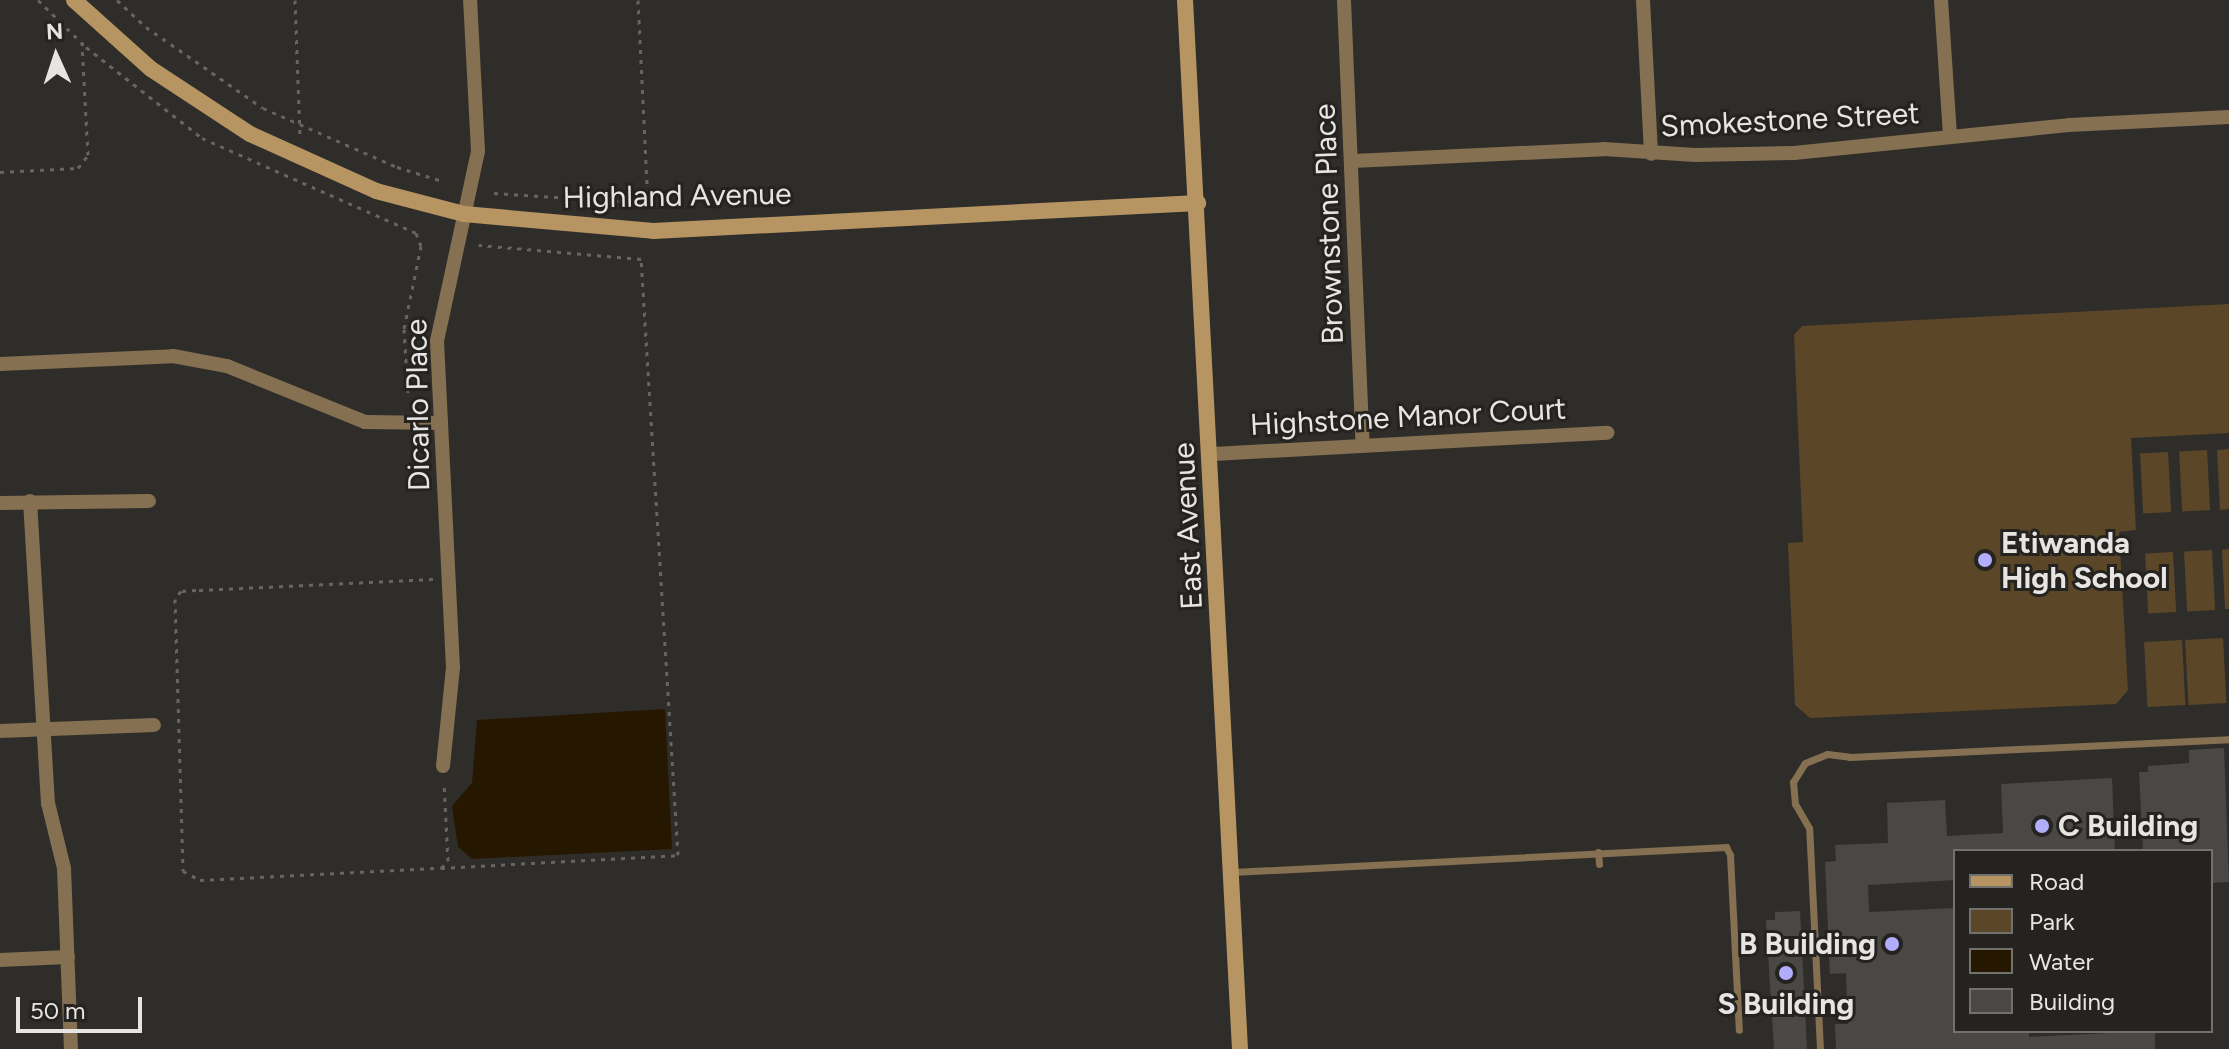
<!DOCTYPE html>
<html>
<head>
<meta charset="utf-8">
<style>
	body { margin:0 }
	#map { position:relative; width:2229px; height:1049px; overflow:hidden; background:#2f2d2a; font-family:Figtree,sans-serif }
	div>[style] { position:absolute }
	[style*='--x'] { left:calc(var(--x)*1px); top:calc(var(--y)*1px); width:calc(var(--w)*1px); rotate:calc(var(--a)*1deg) }
	.green>* { inset:0; background:#5b4728; transform-origin:0 0 }
	.water>* { inset:0; background:#261701 }
	.building>* { inset:0; background:#4a4845 }
	.path>* { height:3px; margin-top:-1.5px; transform-origin:0; background:repeating-linear-gradient(90deg,#676562 0 4px,transparent 0 10px) }
	.lane>* { height:7px; margin:-3.5px; padding:0 3.5px; transform-origin:3.5px; border-radius:3.5px; background:#857051 }
	.street>* { height:14px; margin:-7px; padding:0 7px; transform-origin:7px; border-radius:7px; background:#857051 }
	.secondary>* { height:16px; margin:-8px; padding:0 8px; transform-origin:8px; border-radius:8px; background:#b79563 }
	.dots>* { width:22px; height:22px; translate:-50% -50%; box-sizing:border-box; border:4px solid #252320; border-radius:50% }
	span { translate:-50% -50%; white-space:nowrap; text-align:center; line-height:1.15; -webkit-text-stroke:6px #252320; paint-order:stroke }
	.street-label { font-size:30px; color:#e7e5e3 }
	.poi-label { font-size:30px; color:#e7e5e3; font-weight:700 }
	.left { translate:0 -50%; text-align:left }
	.right { translate:-100% -50%; text-align:right }
	.legend { position:absolute; left:1953px; top:849px; width:260px; height:184px; box-sizing:border-box; background:#252320; border:2px solid #73716e; margin:0; padding:10px 14px; list-style:none; font-size:24px; color:#e7e5e3 }
	.legend li { display:flex; align-items:center; gap:16px; height:40px }
	.legend b { width:40px; border:2px solid #73716e }
	.north { position:absolute; left:16px; top:16px; width:80px; height:80px; -webkit-text-stroke:6px #252320; paint-order:stroke; rotate:357deg; font-size:22px; font-weight:700; line-height:32px; text-align:center; color:#e7e5e3 }
	.north::after { content:''; display:block; margin:auto; width:28px; height:36px; background:#e7e5e3; clip-path:polygon(50% 0,100% 100%,50% 72%,0 100%) }
	.scale { position:absolute; left:16px; top:997px; width:126px; height:36px; box-sizing:border-box; border:4px solid #e7e5e3; border-top:0; padding-left:10px; font-size:24px; line-height:28px; white-space:nowrap; color:#e7e5e3; -webkit-text-stroke:6px #252320; paint-order:stroke }
</style>
</head>
<body>
<div id="map">
	<div class="green">
		<i style="clip-path:polygon(2229px 304px,2229px 433px,2131px 438px,2136px 530px,2119px 532px,2128px 690px,2116px 704px,1810px 718px,1795px 705px,1788px 543px,1803px 542px,1794px 335px,1802px 326px)"></i>
		<i style="clip-path:polygon(2229px 449px,2229px 509px,2220px 510px,2217px 450px)"></i>
		<i style="left:2207px;top:450px;width:60px;height:28px;rotate:87deg"></i>
		<i style="left:2168px;top:452px;width:60px;height:28px;rotate:87deg"></i>
		<i style="clip-path:polygon(2229px 549px,2229px 609px,2225px 609px,2222px 550px)"></i>
		<i style="left:2212px;top:550px;width:60px;height:28px;rotate:87deg"></i>
		<i style="left:2173px;top:552px;width:60px;height:28px;rotate:87deg"></i>
		<i style="left:2223px;top:638px;width:65px;height:38px;rotate:87deg"></i>
		<i style="left:2182px;top:640px;width:65px;height:38px;rotate:87deg"></i>
	</div>
	<div class="water">
		<i style="clip-path:polygon(665px 709px,672px 849px,472px 859px,458px 847px,452px 806px,472px 783px,477px 720px)"></i>
	</div>
	<div class="building">
		<i style="clip-path:polygon(2224px 748px,2229px 882px,2211px 883px,2211px 851px,2143px 851px,2139px 772px,2148px 772px,2148px 766px,2189px 763px,2189px 750px)"></i>
		<i style="clip-path:polygon(2112px 778px,2115px 851px,1955px 851px,1955px 880px,1868px 885px,1869px 912px,1955px 908px,1955px 1031px,2029px 1031px,2029px 1037px,2155px 1031px,2155px 1049px,1836px 1049px,1835px 1024px,1848px 1024px,1846px 973px,1830px 974px,1825px 862px,1836px 861px,1835px 845px,1888px 843px,1887px 803px,1945px 800px,1947px 836px,2003px 833px,2001px 784px)"></i>
		<i style="clip-path:polygon(1800px 911px,1807px 1049px,1774px 1049px,1766px 920px,1775px 920px,1775px 912px)"></i>
	</div>
	<div class="path">
		<i style="--x:38;--y:0;--w:67;--a:44.4"></i>
		<i style="--x:86;--y:47;--w:147;--a:38.1"></i>
		<i style="--x:202;--y:138;--w:234;--a:23.9"></i>
		<i style="--x:416;--y:233;--w:14;--a:69"></i>
		<i style="--x:421;--y:246;--w:85;--a:101.6"></i>
		<i style="--x:404;--y:329;--w:66;--a:86.5"></i>
		<i style="--x:117;--y:0;--w:40;--a:43"></i>
		<i style="--x:146;--y:27;--w:142;--a:34.7"></i>
		<i style="--x:263;--y:108;--w:146;--a:23.8"></i>
		<i style="--x:397;--y:167;--w:44;--a:17.2"></i>
		<i style="--x:295;--y:0;--w:134;--a:87.9"></i>
		<i style="--x:638;--y:0;--w:208;--a:87.2"></i>
		<i style="--x:0;--y:172;--w:78;--a:-2.9"></i>
		<i style="--x:78;--y:168;--w:16;--a:-52"></i>
		<i style="--x:88;--y:155;--w:111;--a:-93.1"></i>
		<i style="--x:494;--y:193;--w:125;--a:3.7"></i>
		<i style="--x:619;--y:201;--w:29;--a:-8"></i>
		<i style="--x:433;--y:579;--w:237;--a:177.3"></i>
		<i style="--x:196;--y:590;--w:15;--a:176"></i>
		<i style="--x:181;--y:591;--w:10;--a:127"></i>
		<i style="--x:175;--y:599;--w:272;--a:88.3"></i>
		<i style="--x:183;--y:871;--w:19;--a:28"></i>
		<i style="--x:200;--y:880;--w:241;--a:-2.9"></i>
		<i style="--x:441;--y:868;--w:10;--a:-45"></i>
		<i style="--x:448;--y:861;--w:79;--a:-92.9"></i>
		<i style="--x:441;--y:868;--w:237;--a:-3.1"></i>
		<i style="--x:678;--y:855;--w:597;--a:-93.55"></i>
		<i style="--x:641;--y:259;--w:163;--a:-175.1"></i>
	</div>
	<div class="lane">
		<i style="--x:1598;--y:852;--w:12;--a:85"></i>
		<i style="--x:1233;--y:872;--w:494;--a:-2.9"></i>
		<i style="--x:1726;--y:847;--w:9;--a:63"></i>
		<i style="--x:1730;--y:855;--w:175;--a:87.1"></i>
		<i style="--x:1820;--y:1049;--w:221;--a:-92.8"></i>
		<i style="--x:1809;--y:828;--w:28;--a:-120"></i>
		<i style="--x:1795;--y:804;--w:22;--a:-95"></i>
		<i style="--x:1793;--y:782;--w:22;--a:-58"></i>
		<i style="--x:1805;--y:763;--w:24;--a:-22"></i>
		<i style="--x:1827;--y:754;--w:23;--a:7"></i>
		<i style="--x:1850;--y:757;--w:379;--a:-2.7"></i>
	</div>
	<div class="street">
		<i style="--x:1344;--y:0;--w:446;--a:87.6"></i>
		<i style="--x:1643;--y:0;--w:154;--a:87"></i>
		<i style="--x:1941;--y:0;--w:136;--a:86.2"></i>
		<i style="--x:1353;--y:161;--w:251;--a:-2.7"></i>
		<i style="--x:1604;--y:149;--w:91;--a:3.8"></i>
		<i style="--x:1695;--y:155;--w:99;--a:-1.2"></i>
		<i style="--x:1794;--y:153;--w:276;--a:-5.8"></i>
		<i style="--x:2069;--y:125;--w:160;--a:-2.9"></i>
		<i style="--x:0;--y:364;--w:173;--a:-2.6"></i>
		<i style="--x:173;--y:356;--w:55;--a:10.5"></i>
		<i style="--x:227;--y:366;--w:149;--a:22.1"></i>
		<i style="--x:365;--y:422;--w:76;--a:0.8"></i>
		<i style="--x:1213;--y:454;--w:395;--a:-3.1"></i>
		<i style="--x:30;--y:501;--w:303;--a:86.6"></i>
		<i style="--x:48;--y:803;--w:67;--a:76.2"></i>
		<i style="--x:64;--y:868;--w:181;--a:87.8"></i>
		<i style="--x:0;--y:503;--w:149;--a:-0.8"></i>
		<i style="--x:0;--y:731;--w:154;--a:-2.2"></i>
		<i style="--x:443;--y:766;--w:99;--a:-84.2"></i>
		<i style="--x:453;--y:668;--w:327;--a:-92.8"></i>
		<i style="--x:437;--y:341;--w:194;--a:-77.8"></i>
		<i style="--x:478;--y:151;--w:151;--a:-93"></i>
		<i style="--x:0;--y:960;--w:68;--a:-2.5"></i>
	</div>
	<div class="secondary">
		<i style="--x:74;--y:0;--w:103;--a:41.9"></i>
		<i style="--x:151;--y:69;--w:118;--a:33.3"></i>
		<i style="--x:250;--y:134;--w:138;--a:24.3"></i>
		<i style="--x:376;--y:191;--w:91;--a:14.6"></i>
		<i style="--x:464;--y:214;--w:190;--a:5.1"></i>
		<i style="--x:653;--y:231;--w:546;--a:-2.94"></i>
		<i style="--x:1185;--y:0;--w:1050;--a:87"></i>
	</div>
	<div class="dots">
		<i style="left:1985px;top:560px;background:#b1adfa"></i>
		<i style="left:2042px;top:826px;background:#b1adfa"></i>
		<i style="left:1892px;top:944px;background:#b1adfa"></i>
		<i style="left:1786px;top:973px;background:#b1adfa"></i>
	</div>
	<div class="street-label">
		<span style="left:1790px;top:120px;rotate:-3deg">Smokestone Street</span>
		<span style="left:677px;top:196px;rotate:-1deg">Highland Avenue</span>
		<span style="left:1329px;top:224px;rotate:-92deg">Brownstone Place</span>
		<span style="left:418px;top:405px;rotate:-91deg">Dicarlo Place</span>
		<span style="left:1408px;top:417px;rotate:-3deg">Highstone Manor Court</span>
		<span style="left:1188px;top:526px;rotate:-93deg">East Avenue</span>
	</div>
	<div class="poi-label">
		<span class="left" style="left:2001px;top:560px">Etiwanda<br>High School</span>
		<span class="left" style="left:2058px;top:826px">C Building</span>
		<span class="right" style="left:1876px;top:944px">B Building</span>
		<span style="left:1786px;top:1004px">S Building</span>
	</div>
	<ul class="legend">
	<li><b style="height:10px;background:#b79563"></b>Road</li>
	<li><b style="height:22px;background:#5b4728"></b>Park</li>
	<li><b style="height:22px;background:#261701"></b>Water</li>
	<li><b style="height:22px;background:#4a4845"></b>Building</li>
	</ul>
	<div class="north">N</div>
	<div class="scale">50 m</div>
</div>
</body>
</html>
